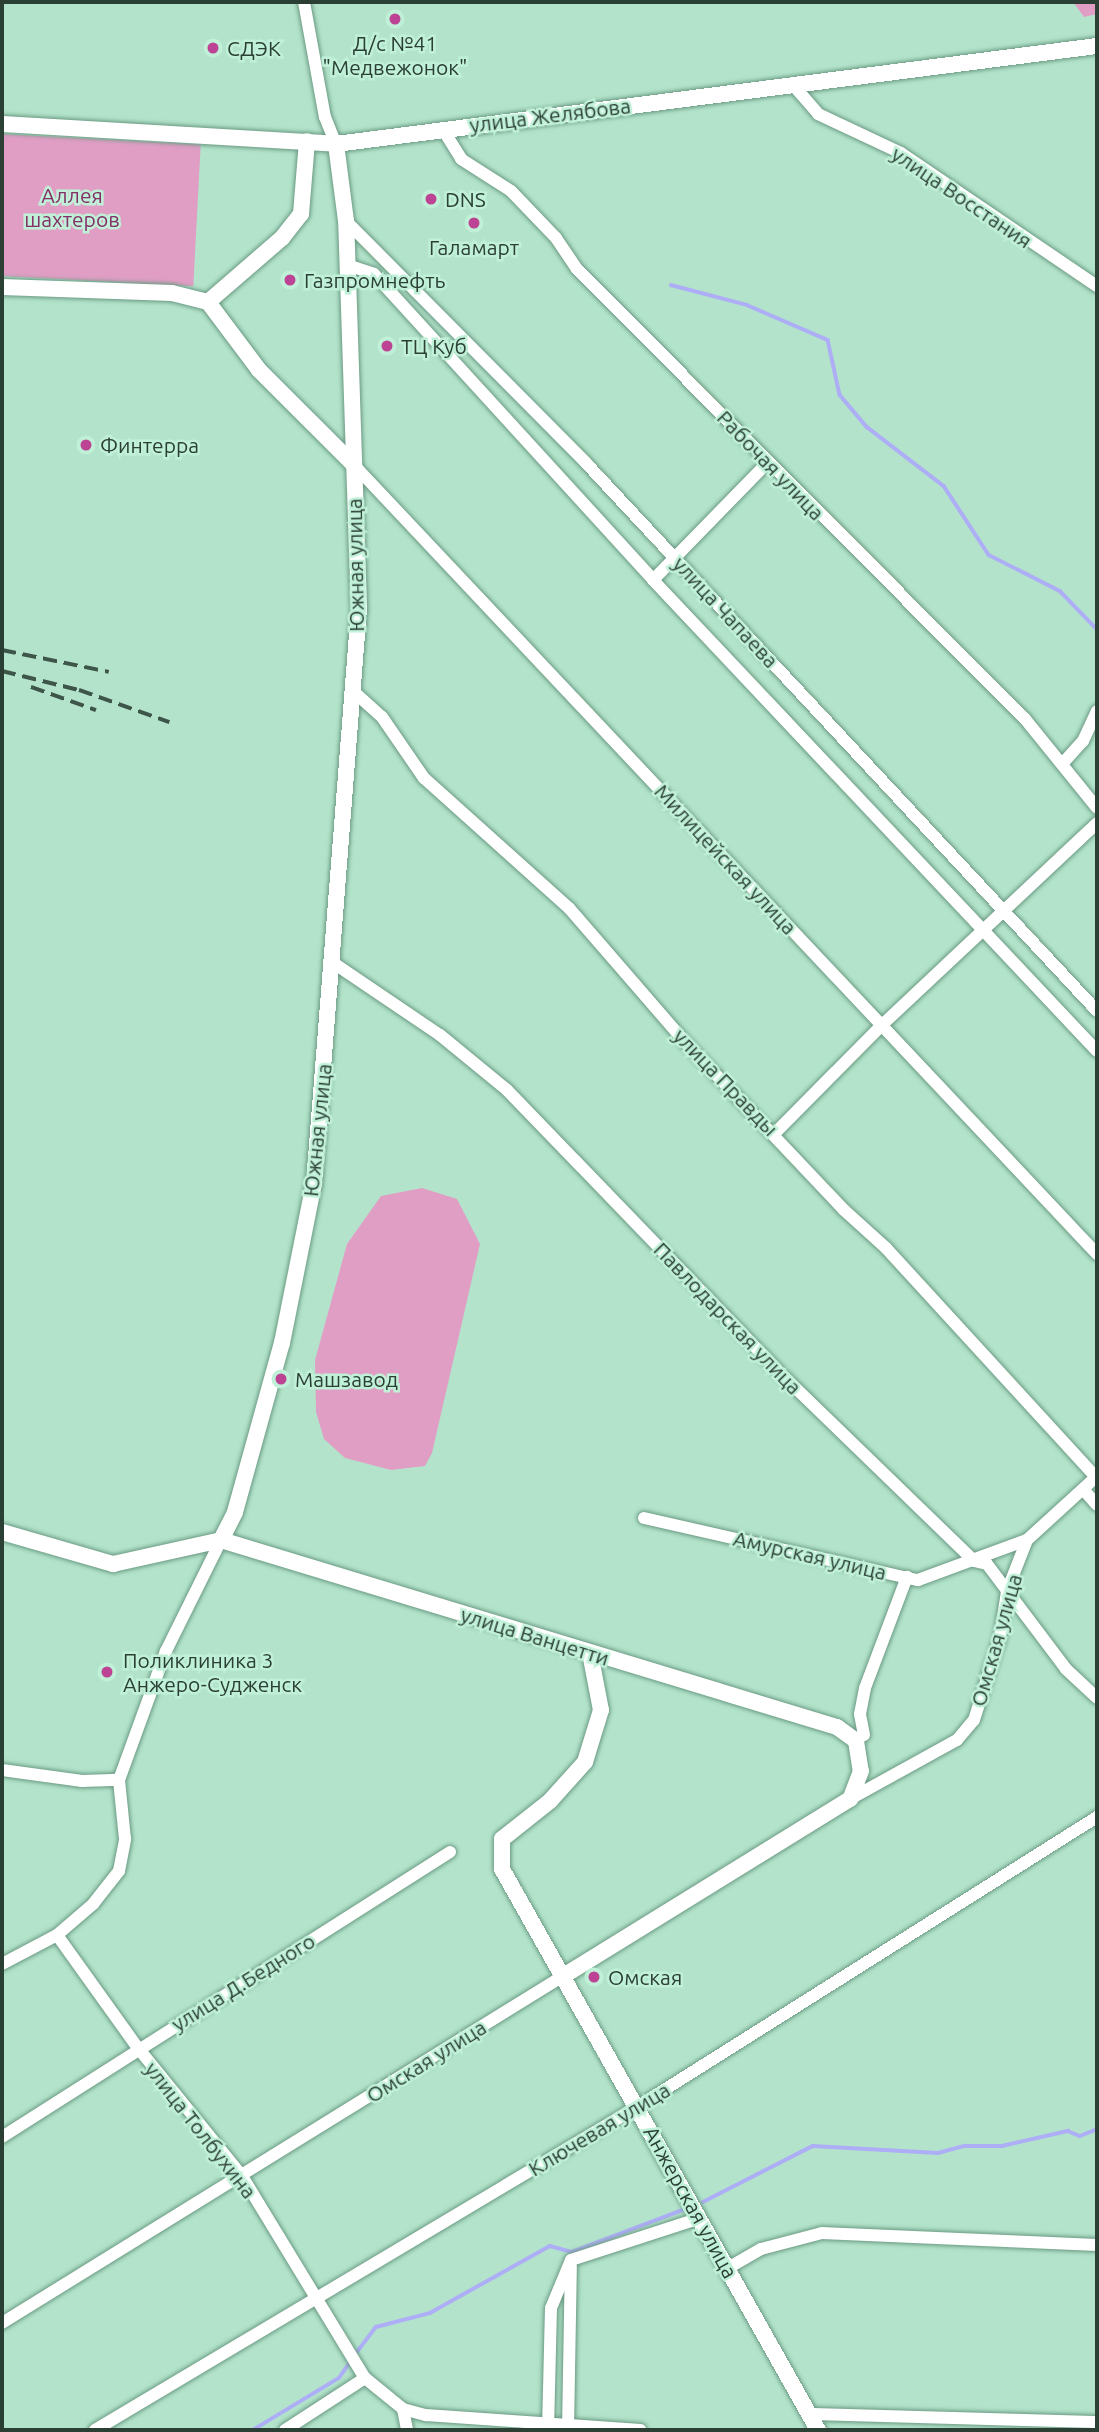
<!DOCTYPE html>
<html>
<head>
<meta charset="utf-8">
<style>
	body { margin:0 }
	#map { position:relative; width:1099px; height:2432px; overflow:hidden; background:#b3e4cb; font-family:Ubuntu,sans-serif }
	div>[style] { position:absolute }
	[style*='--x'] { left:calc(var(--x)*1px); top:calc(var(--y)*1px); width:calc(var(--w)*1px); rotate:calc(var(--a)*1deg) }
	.green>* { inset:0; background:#e19ec5; transform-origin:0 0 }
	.stream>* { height:3.5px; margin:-1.75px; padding:0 1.75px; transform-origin:1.75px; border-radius:1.75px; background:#adaef5 }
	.roads { filter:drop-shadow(0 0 2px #6b9a83) drop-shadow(0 0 2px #6b9a83) }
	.street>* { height:12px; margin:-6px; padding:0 6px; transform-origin:6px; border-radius:6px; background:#fff }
	.secondary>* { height:16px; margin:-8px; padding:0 8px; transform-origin:8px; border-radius:8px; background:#fff }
	.rail>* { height:3.5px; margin-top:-1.75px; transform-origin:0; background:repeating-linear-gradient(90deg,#3e564a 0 14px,transparent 0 21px) }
	.dots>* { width:19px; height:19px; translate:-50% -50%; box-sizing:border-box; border:4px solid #c0f1d8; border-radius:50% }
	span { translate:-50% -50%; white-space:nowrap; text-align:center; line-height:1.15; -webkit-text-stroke:5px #c0f1d8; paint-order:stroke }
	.poi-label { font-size:21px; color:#2b3f35 }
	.left { translate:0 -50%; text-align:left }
	.street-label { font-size:21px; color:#2b3f35 }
	.park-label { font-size:21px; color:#833066 }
	.frame { position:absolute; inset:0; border:4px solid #2b3f35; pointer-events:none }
</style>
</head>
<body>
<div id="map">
	<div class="green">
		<i style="clip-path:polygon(1073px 2px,1097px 2px,1097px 14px,1084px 17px)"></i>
		<i style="left:2px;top:134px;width:199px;height:142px;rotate:3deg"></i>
		<i style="clip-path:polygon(422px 1188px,457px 1199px,480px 1244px,432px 1453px,425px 1466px,391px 1470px,345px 1458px,324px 1439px,316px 1412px,315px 1360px,347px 1244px,381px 1196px)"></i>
	</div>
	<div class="stream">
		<i style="--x:671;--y:285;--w:79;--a:14.7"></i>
		<i style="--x:747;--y:305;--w:88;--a:23.4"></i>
		<i style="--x:828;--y:340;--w:56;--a:77.7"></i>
		<i style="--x:840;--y:395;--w:42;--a:49.8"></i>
		<i style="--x:867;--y:427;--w:97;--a:37.5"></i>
		<i style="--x:944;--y:486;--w:82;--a:56.9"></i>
		<i style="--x:989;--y:555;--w:80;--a:26.9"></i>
		<i style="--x:1060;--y:591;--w:53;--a:45.8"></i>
		<i style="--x:703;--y:2202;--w:123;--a:-27"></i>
		<i style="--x:813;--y:2146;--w:125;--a:3.2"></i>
		<i style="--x:938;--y:2153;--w:28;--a:-15"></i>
		<i style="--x:965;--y:2146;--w:37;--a:0"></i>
		<i style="--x:1002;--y:2146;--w:68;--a:-12.8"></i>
		<i style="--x:1068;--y:2131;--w:13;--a:23"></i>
		<i style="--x:1080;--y:2136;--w:18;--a:-22"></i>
		<i style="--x:354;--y:2356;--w:36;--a:-53"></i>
		<i style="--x:376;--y:2327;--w:56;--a:-14.5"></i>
		<i style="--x:430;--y:2313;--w:137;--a:-29.2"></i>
		<i style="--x:550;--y:2246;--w:23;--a:15"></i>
		<i style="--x:572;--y:2252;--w:121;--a:-20.8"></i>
		<i style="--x:253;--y:2430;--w:100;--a:-31.2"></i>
		<i style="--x:339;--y:2378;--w:19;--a:-55"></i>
	</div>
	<div class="roads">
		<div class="street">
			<i style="--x:304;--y:2;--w:117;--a:79.7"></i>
			<i style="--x:325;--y:117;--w:29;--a:68"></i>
			<i style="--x:794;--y:86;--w:37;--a:49"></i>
			<i style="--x:818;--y:114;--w:92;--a:25.2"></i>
			<i style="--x:901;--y:153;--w:237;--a:34.2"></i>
			<i style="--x:442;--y:128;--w:36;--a:58"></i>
			<i style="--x:461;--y:159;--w:59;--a:32.6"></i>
			<i style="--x:511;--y:191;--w:65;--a:46.2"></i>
			<i style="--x:556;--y:238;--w:37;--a:56"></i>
			<i style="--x:577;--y:269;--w:635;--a:45.13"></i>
			<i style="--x:1025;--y:719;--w:114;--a:51"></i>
			<i style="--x:346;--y:221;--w:341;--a:45.2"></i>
			<i style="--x:586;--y:463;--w:749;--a:47"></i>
			<i style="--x:347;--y:265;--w:28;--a:18"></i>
			<i style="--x:374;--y:274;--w:414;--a:47.6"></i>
			<i style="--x:653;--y:580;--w:647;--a:46.69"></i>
			<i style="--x:354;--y:465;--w:1084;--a:46.72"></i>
			<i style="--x:653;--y:580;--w:165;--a:-45.7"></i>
			<i style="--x:353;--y:691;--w:39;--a:42"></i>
			<i style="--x:382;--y:717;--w:74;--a:55.5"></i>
			<i style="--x:424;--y:778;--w:195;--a:41.9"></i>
			<i style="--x:569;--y:908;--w:180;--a:49.1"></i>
			<i style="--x:687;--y:1044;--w:228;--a:46.6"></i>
			<i style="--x:844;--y:1210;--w:57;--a:42.1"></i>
			<i style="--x:886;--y:1248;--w:311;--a:47.5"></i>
			<i style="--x:1063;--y:763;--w:30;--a:-48"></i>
			<i style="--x:1083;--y:741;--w:33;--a:-65"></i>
			<i style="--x:332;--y:962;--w:130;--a:34.1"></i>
			<i style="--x:440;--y:1035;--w:87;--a:39.4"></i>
			<i style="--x:507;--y:1090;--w:389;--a:46"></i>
			<i style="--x:777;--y:1370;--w:274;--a:44.1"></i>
			<i style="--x:974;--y:1561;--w:13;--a:13"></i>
			<i style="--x:987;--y:1564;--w:131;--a:53"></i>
			<i style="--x:1066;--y:1669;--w:42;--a:43.1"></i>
			<i style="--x:776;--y:1132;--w:151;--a:-45.3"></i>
			<i style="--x:882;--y:1025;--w:295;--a:-43.2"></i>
			<i style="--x:1083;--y:1489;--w:21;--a:49"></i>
			<i style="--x:644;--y:1518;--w:281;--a:12.8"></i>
			<i style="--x:918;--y:1580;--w:116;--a:-20.2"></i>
			<i style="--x:1027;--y:1540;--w:95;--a:-42.4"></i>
			<i style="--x:864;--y:1735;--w:21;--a:-101"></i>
			<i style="--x:860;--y:1714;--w:26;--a:-79"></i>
			<i style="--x:865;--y:1688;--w:119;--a:-69.3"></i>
			<i style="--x:2;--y:1770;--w:81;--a:7.8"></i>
			<i style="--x:82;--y:1781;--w:37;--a:-2"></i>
			<i style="--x:119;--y:1780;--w:137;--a:-70"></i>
			<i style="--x:166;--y:1651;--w:124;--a:-63.6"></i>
			<i style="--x:850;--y:1799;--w:122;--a:-28.9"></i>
			<i style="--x:957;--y:1740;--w:26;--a:-50"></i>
			<i style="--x:974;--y:1720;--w:87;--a:-72.6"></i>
			<i style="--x:1000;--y:1637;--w:47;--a:-81.3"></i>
			<i style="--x:1007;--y:1591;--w:55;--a:-68.6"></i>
			<i style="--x:57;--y:1935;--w:139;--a:54.4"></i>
			<i style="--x:138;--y:2048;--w:165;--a:50.9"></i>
			<i style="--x:242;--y:2176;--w:237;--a:58.7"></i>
			<i style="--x:365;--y:2378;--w:49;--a:39.2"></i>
			<i style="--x:403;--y:2409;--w:21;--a:79"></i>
			<i style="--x:2;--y:1964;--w:62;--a:-27.8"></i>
			<i style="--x:57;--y:1935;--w:48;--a:-40.7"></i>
			<i style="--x:93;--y:1904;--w:42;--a:-51.8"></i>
			<i style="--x:119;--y:1871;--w:33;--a:-79"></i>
			<i style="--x:125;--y:1839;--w:59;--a:-95.8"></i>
			<i style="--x:2;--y:2137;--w:531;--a:-32.46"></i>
			<i style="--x:571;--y:2260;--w:136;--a:-18"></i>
			<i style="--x:728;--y:2268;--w:38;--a:-30"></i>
			<i style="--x:761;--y:2249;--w:63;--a:-14.7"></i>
			<i style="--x:822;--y:2233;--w:275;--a:2.5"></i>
			<i style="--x:2;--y:2323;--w:660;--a:-31.74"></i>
			<i style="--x:403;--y:2409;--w:24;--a:15"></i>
			<i style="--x:426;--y:2415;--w:215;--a:4"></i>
			<i style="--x:810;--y:2414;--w:287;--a:1.6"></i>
			<i style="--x:95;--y:2430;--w:631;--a:-30.79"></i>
			<i style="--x:637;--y:2107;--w:544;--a:-32.23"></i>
			<i style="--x:285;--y:2430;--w:95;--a:-33"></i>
			<i style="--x:548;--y:2430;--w:122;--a:-88.6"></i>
			<i style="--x:551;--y:2308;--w:52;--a:-67.4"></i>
			<i style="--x:568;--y:2430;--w:164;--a:-89"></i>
		</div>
		<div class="secondary">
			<i style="--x:2;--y:124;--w:335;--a:3.4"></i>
			<i style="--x:336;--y:144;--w:767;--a:-7.34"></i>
			<i style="--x:2;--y:287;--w:170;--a:2"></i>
			<i style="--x:172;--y:293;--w:37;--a:14"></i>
			<i style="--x:208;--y:302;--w:85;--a:53.1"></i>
			<i style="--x:259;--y:370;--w:134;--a:45"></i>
			<i style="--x:208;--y:302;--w:98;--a:-40.9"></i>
			<i style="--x:282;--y:238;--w:31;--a:-52"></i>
			<i style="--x:301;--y:214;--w:73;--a:-85.3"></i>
			<i style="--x:2;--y:1532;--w:116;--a:16.1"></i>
			<i style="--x:113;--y:1564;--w:111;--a:-12.5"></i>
			<i style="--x:221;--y:1540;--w:644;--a:16.89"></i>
			<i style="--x:837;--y:1727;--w:24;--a:36"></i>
			<i style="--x:856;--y:1741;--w:30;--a:81"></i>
			<i style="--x:861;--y:1771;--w:30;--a:111"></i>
			<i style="--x:850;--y:1799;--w:337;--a:148.3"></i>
			<i style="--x:221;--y:1540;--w:31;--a:-63"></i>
			<i style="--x:235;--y:1512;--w:175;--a:-74.5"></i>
			<i style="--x:282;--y:1343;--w:163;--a:-78.7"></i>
			<i style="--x:314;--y:1183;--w:576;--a:-85.52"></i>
			<i style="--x:359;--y:609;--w:388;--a:-91.9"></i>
			<i style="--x:346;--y:221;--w:78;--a:-97.4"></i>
			<i style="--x:590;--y:1653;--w:58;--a:79.1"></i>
			<i style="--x:601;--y:1710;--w:54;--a:107.1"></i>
			<i style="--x:585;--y:1762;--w:52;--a:131.9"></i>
			<i style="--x:550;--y:1801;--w:61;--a:141.6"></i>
			<i style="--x:502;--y:1839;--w:30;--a:90"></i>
			<i style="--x:502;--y:1869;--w:644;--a:60.61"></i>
		</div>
	</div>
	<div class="rail">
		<i style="--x:2;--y:650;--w:109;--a:11.6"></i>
		<i style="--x:2;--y:671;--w:79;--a:13.9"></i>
		<i style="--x:79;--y:690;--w:96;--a:19.6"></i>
		<i style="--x:31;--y:687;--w:69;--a:19.5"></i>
	</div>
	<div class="dots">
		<i style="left:395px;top:19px;background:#bd4394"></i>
		<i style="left:213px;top:48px;background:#bd4394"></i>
		<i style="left:431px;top:199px;background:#bd4394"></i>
		<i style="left:474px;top:223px;background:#bd4394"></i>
		<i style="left:290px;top:280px;background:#bd4394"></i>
		<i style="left:387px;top:346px;background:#bd4394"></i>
		<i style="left:86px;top:445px;background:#bd4394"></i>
		<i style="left:281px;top:1379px;background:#bd4394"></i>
		<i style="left:107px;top:1672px;background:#bd4394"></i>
		<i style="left:594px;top:1977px;background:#bd4394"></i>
	</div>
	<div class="poi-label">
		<span style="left:395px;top:55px">Д/с №41<br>"Медвежонок"</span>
		<span class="left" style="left:227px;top:48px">СДЭК</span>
		<span class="left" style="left:445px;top:199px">DNS</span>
		<span style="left:474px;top:247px">Галамарт</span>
		<span class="left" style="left:304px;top:280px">Газпромнефть</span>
		<span class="left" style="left:401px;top:346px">ТЦ Куб</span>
		<span class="left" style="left:100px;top:445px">Финтерра</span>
		<span class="left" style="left:295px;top:1379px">Машзавод</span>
		<span class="left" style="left:123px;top:1672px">Поликлиника 3<br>Анжеро-Судженск</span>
		<span class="left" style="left:608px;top:1977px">Омская</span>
	</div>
	<div class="street-label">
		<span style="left:550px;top:115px;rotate:-7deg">улица Желябова</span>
		<span style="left:962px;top:197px;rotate:34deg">улица Восстания</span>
		<span style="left:771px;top:465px;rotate:46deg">Рабочая улица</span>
		<span style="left:355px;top:565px;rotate:-91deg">Южная улица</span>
		<span style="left:726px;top:612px;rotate:47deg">улица Чапаева</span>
		<span style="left:726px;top:859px;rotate:47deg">Милицейская улица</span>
		<span style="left:726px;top:1082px;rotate:46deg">улица Правды</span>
		<span style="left:317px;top:1130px;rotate:-84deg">Южная улица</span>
		<span style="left:728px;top:1318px;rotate:46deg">Павлодарская улица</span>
		<span style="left:810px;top:1555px;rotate:13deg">Амурская улица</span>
		<span style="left:535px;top:1636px;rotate:17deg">улица Ванцетти</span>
		<span style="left:996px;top:1640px;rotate:-74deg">Омская улица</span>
		<span style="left:243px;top:1982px;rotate:-32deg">улица Д.Бедного</span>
		<span style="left:426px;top:2061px;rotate:-32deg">Омская улица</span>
		<span style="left:599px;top:2129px;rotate:-31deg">Ключевая улица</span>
		<span style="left:201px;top:2130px;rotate:52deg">улица Толбухина</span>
		<span style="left:691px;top:2202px;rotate:61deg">Анжерская улица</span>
	</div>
	<div class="park-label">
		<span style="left:72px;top:207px">Аллея<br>шахтеров</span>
	</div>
	<div class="frame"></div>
</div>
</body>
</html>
